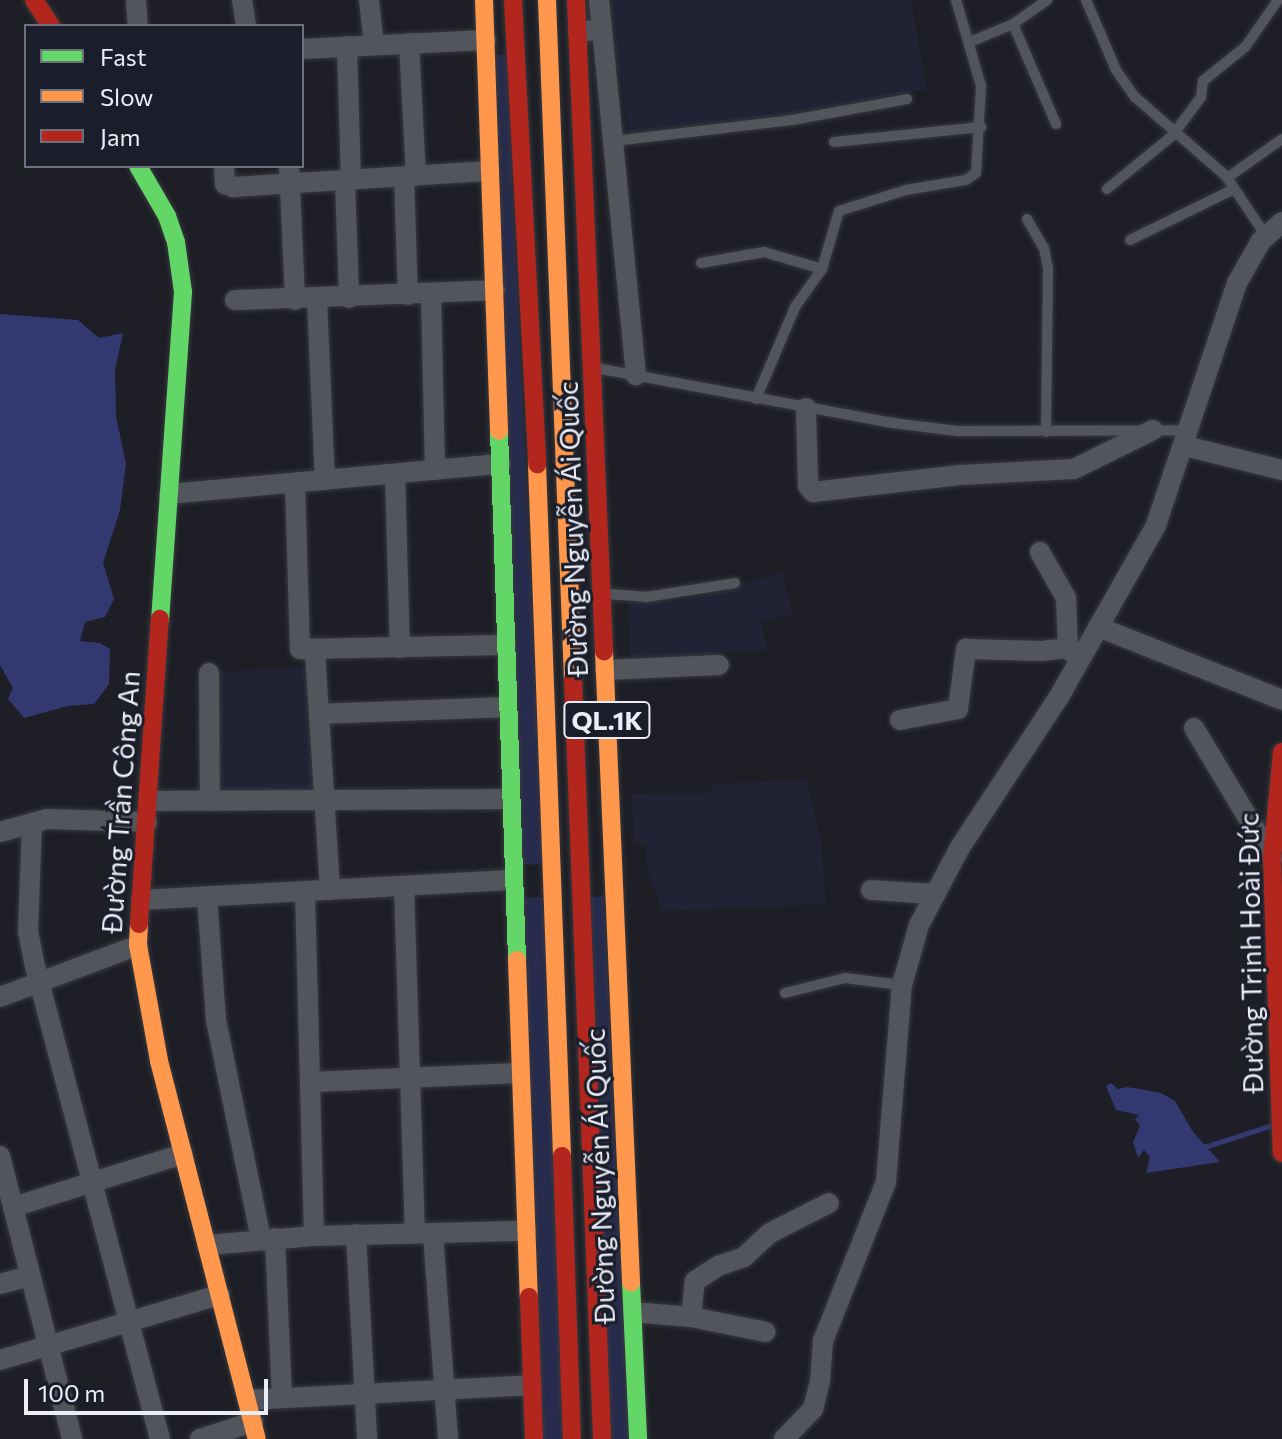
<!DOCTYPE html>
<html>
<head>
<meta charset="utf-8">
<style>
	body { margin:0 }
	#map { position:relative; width:1282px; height:1439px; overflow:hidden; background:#1e1f26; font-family:Commissioner,sans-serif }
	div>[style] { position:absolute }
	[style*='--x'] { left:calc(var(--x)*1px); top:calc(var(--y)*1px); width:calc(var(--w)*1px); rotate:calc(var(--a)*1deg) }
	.built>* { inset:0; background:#212335; transform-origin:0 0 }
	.green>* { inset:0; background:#272b4d; transform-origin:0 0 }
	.water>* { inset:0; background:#333970 }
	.stream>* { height:5px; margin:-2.5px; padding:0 2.5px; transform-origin:2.5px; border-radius:2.5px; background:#333970 }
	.roads { filter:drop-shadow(0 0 2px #37393e) drop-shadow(0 0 2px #37393e) }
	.lane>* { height:10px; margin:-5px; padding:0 5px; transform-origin:5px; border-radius:5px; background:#53555d }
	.street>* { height:20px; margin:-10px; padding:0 10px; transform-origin:10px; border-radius:10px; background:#53555d }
	.fast>* { height:18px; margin:-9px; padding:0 9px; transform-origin:9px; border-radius:9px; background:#63d668 }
	.slow>* { height:18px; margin:-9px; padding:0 9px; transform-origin:9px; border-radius:9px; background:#ff974d }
	.jam>* { height:18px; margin:-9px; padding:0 9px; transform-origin:9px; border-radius:9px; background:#b3261e }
	span { translate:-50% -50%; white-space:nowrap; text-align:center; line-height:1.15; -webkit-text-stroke:6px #1a1d2a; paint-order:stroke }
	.shield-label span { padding:2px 6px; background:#1a1d2a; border:2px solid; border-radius:6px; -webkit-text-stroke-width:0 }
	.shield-label { font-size:26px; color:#ebedf7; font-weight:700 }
	.street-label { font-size:28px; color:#ebedf7 }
	.legend { position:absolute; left:24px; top:24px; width:280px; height:144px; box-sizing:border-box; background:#1a1d2a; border:2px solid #6e707c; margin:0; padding:10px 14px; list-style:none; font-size:24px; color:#ebedf7 }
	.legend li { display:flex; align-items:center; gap:16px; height:40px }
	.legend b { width:40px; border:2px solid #6e707c }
	.scale { position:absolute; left:24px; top:1379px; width:244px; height:36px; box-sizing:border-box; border:4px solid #ebedf7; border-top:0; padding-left:10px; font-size:24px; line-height:28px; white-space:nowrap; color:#ebedf7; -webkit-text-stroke:6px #1a1d2a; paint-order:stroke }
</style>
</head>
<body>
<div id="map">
	<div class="built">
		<i style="clip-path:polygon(608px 0,911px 0,927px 89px,790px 115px,629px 133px)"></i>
		<i style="clip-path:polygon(782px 572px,792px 614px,761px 622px,767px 650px,719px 653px,719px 667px,631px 670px,628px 600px,681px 601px)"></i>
		<i style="left:311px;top:667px;width:127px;height:97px;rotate:87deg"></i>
		<i style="clip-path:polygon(807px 780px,821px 842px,826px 904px,662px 911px,647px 870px,646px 844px,634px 844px,632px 794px,710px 793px,715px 784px)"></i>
	</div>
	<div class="green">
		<i style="clip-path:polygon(495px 55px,506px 55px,544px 864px,521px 865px)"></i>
		<i style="clip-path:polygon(604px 896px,629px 1439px,611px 1439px,591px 897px)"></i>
		<i style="left:545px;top:897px;width:542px;height:23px;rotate:88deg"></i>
	</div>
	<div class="water">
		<i style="clip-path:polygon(0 314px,78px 320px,99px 338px,123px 333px,115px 370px,116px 416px,126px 464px,120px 510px,103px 563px,114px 599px,105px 617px,85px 622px,80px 641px,100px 643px,110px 649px,109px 684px,94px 704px,68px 706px,24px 718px,8px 699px,13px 688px,0 665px)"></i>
		<i style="clip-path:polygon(1111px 1083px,1118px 1089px,1127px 1087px,1161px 1093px,1175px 1101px,1193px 1132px,1220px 1162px,1146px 1173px,1150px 1157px,1144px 1150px,1138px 1158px,1133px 1142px,1140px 1126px,1135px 1119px,1139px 1115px,1116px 1110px,1106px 1086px)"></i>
	</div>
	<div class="stream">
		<i style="--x:1204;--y:1147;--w:72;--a:-17.7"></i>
	</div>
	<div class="roads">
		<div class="lane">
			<i style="--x:1086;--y:0;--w:76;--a:66.8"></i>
			<i style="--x:1116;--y:70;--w:33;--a:55"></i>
			<i style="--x:1135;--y:97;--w:121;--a:41"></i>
			<i style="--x:1226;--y:176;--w:72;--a:56.3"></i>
			<i style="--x:1013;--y:24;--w:109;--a:66.7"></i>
			<i style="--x:970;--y:42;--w:47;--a:-22.7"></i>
			<i style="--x:1013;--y:24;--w:42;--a:-35.2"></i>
			<i style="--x:614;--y:141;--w:179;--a:-6.7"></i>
			<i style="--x:792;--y:120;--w:117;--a:-10.3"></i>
			<i style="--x:834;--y:142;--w:148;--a:-5.8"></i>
			<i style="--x:1227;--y:178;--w:67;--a:-35.3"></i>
			<i style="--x:1107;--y:189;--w:84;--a:-39.2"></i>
			<i style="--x:1172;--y:136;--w:49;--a:-53.4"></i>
			<i style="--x:1201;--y:97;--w:16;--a:-83"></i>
			<i style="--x:1203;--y:81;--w:55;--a:-39.1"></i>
			<i style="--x:1246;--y:46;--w:56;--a:-55.2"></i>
			<i style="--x:1027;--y:219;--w:34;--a:60"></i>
			<i style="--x:1044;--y:248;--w:20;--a:79"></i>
			<i style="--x:1048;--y:268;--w:164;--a:90.7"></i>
			<i style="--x:1130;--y:240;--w:116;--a:-26.1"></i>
			<i style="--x:701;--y:263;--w:64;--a:-9.9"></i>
			<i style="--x:764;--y:252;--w:60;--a:16.3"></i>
			<i style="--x:596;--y:368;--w:302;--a:10.5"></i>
			<i style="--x:893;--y:423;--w:65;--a:7"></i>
			<i style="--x:958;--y:431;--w:232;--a:-0.2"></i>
			<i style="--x:756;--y:399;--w:100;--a:-67"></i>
			<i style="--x:795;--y:307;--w:47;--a:-54.6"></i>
			<i style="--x:822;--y:269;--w:60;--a:-73.7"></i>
			<i style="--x:839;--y:211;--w:70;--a:-17.4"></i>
			<i style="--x:906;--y:190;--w:61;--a:-9.5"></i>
			<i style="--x:966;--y:180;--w:12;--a:-35"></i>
			<i style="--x:976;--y:173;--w:87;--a:-86.7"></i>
			<i style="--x:981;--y:86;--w:90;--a:-106.2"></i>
			<i style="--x:607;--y:594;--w:39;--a:4"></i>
			<i style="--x:646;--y:597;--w:90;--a:-8.9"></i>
			<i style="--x:785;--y:993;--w:62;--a:-14"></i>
			<i style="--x:845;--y:978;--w:57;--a:7"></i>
		</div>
		<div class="street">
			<i style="--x:136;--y:0;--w:26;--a:86"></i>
			<i style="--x:242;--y:0;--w:26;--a:81"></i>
			<i style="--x:369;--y:0;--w:45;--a:83.7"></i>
			<i style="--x:599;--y:0;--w:29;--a:84"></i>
			<i style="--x:578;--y:32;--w:24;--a:-7"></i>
			<i style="--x:602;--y:29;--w:348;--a:84.4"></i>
			<i style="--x:409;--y:43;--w:133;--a:87"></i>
			<i style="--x:347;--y:46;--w:134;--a:88.3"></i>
			<i style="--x:302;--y:49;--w:184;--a:-2.8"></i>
			<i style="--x:224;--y:166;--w:18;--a:87"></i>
			<i style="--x:225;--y:184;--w:9;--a:21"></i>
			<i style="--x:233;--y:187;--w:257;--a:-3.6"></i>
			<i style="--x:289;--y:166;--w:134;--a:87.4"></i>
			<i style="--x:404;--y:177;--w:118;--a:88.1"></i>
			<i style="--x:345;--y:181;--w:117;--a:88"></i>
			<i style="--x:431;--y:294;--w:176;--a:88.7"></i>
			<i style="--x:317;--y:299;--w:181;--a:87.5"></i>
			<i style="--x:235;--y:300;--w:260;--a:-2.2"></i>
			<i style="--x:806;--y:408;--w:78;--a:88.5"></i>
			<i style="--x:808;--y:486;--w:8;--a:50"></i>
			<i style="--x:813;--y:492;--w:148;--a:-6.6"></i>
			<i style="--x:960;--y:475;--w:114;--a:-3"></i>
			<i style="--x:1074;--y:469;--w:88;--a:-26.3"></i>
			<i style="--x:1185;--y:446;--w:100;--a:13.9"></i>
			<i style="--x:395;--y:474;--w:174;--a:88.4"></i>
			<i style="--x:295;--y:483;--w:166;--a:88.3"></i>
			<i style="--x:300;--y:649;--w:206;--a:-1.1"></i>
			<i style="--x:169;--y:494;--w:333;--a:-5.2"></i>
			<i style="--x:1040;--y:552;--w:53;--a:60.5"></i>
			<i style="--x:1066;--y:598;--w:50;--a:87.7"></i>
			<i style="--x:1068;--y:648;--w:13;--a:48"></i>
			<i style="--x:1098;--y:627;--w:198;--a:21.6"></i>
			<i style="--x:315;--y:651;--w:239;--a:86.4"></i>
			<i style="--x:605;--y:670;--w:114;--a:-2.5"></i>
			<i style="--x:209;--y:673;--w:128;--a:89.6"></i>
			<i style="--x:319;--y:714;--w:188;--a:-2.1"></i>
			<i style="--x:900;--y:720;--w:59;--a:-10.7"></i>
			<i style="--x:958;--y:709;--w:61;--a:-82.4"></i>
			<i style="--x:966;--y:649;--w:76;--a:1.5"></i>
			<i style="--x:1042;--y:651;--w:26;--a:-7"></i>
			<i style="--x:1194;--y:728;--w:152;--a:59"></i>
			<i style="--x:149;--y:801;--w:361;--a:-0.3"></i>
			<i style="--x:32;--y:823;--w:108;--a:92.1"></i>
			<i style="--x:28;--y:931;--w:36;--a:79"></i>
			<i style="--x:35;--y:966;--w:489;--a:75.2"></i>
			<i style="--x:0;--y:832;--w:49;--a:-15.5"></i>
			<i style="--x:47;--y:819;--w:100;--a:1.7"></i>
			<i style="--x:404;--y:886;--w:348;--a:88.2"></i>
			<i style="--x:871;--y:890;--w:64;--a:3.6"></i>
			<i style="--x:305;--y:892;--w:344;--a:88.5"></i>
			<i style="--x:207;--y:897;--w:123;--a:85.8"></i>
			<i style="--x:216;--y:1020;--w:224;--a:78.4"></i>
			<i style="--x:141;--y:900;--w:373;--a:-3.1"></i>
			<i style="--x:0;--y:997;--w:147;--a:-20.6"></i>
			<i style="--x:310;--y:1082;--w:210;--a:-2.5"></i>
			<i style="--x:0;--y:1156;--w:292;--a:75.7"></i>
			<i style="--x:13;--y:1207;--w:178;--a:-17.3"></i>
			<i style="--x:356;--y:1234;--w:205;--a:86.9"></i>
			<i style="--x:433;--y:1234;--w:206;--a:85.8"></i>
			<i style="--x:275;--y:1238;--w:160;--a:87.5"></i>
			<i style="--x:207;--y:1245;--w:107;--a:-4.8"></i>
			<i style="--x:314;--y:1236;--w:212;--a:-1.4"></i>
			<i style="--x:0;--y:1284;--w:31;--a:-15"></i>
			<i style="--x:633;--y:1312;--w:58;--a:4.9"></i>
			<i style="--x:691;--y:1317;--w:76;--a:11.3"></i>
			<i style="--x:691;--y:1317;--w:36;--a:-84"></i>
			<i style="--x:695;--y:1281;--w:27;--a:-33"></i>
			<i style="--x:718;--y:1266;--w:28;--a:-19"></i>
			<i style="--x:744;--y:1257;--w:35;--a:-43"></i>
			<i style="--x:770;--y:1233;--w:66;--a:-27"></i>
			<i style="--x:0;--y:1360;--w:229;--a:-16.5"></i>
			<i style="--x:248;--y:1400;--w:284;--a:-3"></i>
			<i style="--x:200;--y:1439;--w:56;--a:-17.8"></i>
			<i style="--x:784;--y:1439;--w:42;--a:-46"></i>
			<i style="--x:813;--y:1409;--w:29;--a:-76"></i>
			<i style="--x:820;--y:1381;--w:40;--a:-85.7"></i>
			<i style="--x:823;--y:1341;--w:171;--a:-68.4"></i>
			<i style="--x:886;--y:1182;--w:198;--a:-85.4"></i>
			<i style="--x:902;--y:985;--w:62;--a:-74.2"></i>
			<i style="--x:919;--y:925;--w:86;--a:-62.2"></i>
			<i style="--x:959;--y:849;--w:184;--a:-56.7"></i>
			<i style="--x:1060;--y:695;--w:195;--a:-60.5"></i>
			<i style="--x:1156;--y:525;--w:255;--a:-71.5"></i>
			<i style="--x:1237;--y:283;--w:48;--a:-60.3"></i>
			<i style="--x:1261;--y:241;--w:28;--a:-42"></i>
		</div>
		<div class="fast">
			<i style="--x:138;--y:166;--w:58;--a:59.9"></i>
			<i style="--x:167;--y:216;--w:28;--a:71"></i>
			<i style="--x:176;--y:242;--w:50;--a:82"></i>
			<i style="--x:183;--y:292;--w:328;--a:94"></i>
			<i style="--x:499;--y:431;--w:529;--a:88.05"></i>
			<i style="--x:631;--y:1282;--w:157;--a:87.4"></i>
		</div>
		<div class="slow">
			<i style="--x:484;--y:0;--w:431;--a:88"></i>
			<i style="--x:547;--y:0;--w:679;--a:87.81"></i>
			<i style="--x:537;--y:464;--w:692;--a:87.93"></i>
			<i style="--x:604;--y:651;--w:632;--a:87.55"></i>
			<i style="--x:139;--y:924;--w:21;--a:93"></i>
			<i style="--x:138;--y:945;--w:118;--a:79.7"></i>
			<i style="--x:159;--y:1061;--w:390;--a:75.5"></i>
			<i style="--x:517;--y:960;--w:337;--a:88"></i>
		</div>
		<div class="jam">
			<i style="--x:34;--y:0;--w:31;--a:57"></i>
			<i style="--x:513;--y:0;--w:465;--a:87"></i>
			<i style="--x:576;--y:0;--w:652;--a:87.54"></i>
			<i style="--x:573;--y:679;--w:761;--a:87.81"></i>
			<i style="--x:1282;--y:752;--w:106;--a:95.4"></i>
			<i style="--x:1272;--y:858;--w:295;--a:88.1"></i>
			<i style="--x:139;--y:924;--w:306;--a:-86.1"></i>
			<i style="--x:562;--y:1156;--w:283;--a:88"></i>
			<i style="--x:529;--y:1297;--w:142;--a:88"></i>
		</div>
	</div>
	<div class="shield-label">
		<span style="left:607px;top:720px">QL.1K</span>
	</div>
	<div class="street-label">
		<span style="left:572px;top:529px;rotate:-92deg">Đường Nguyễn Ái Quốc</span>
		<span style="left:120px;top:802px;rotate:-86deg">Đường Trần Công An</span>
		<span style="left:1250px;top:953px;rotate:-91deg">Đường Trịnh Hoài Đức</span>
		<span style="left:599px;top:1176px;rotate:-92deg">Đường Nguyễn Ái Quốc</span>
	</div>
	<ul class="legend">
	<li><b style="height:10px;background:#63d668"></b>Fast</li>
	<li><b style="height:10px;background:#ff974d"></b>Slow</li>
	<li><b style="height:10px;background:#b3261e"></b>Jam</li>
	</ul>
	<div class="scale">100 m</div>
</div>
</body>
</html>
